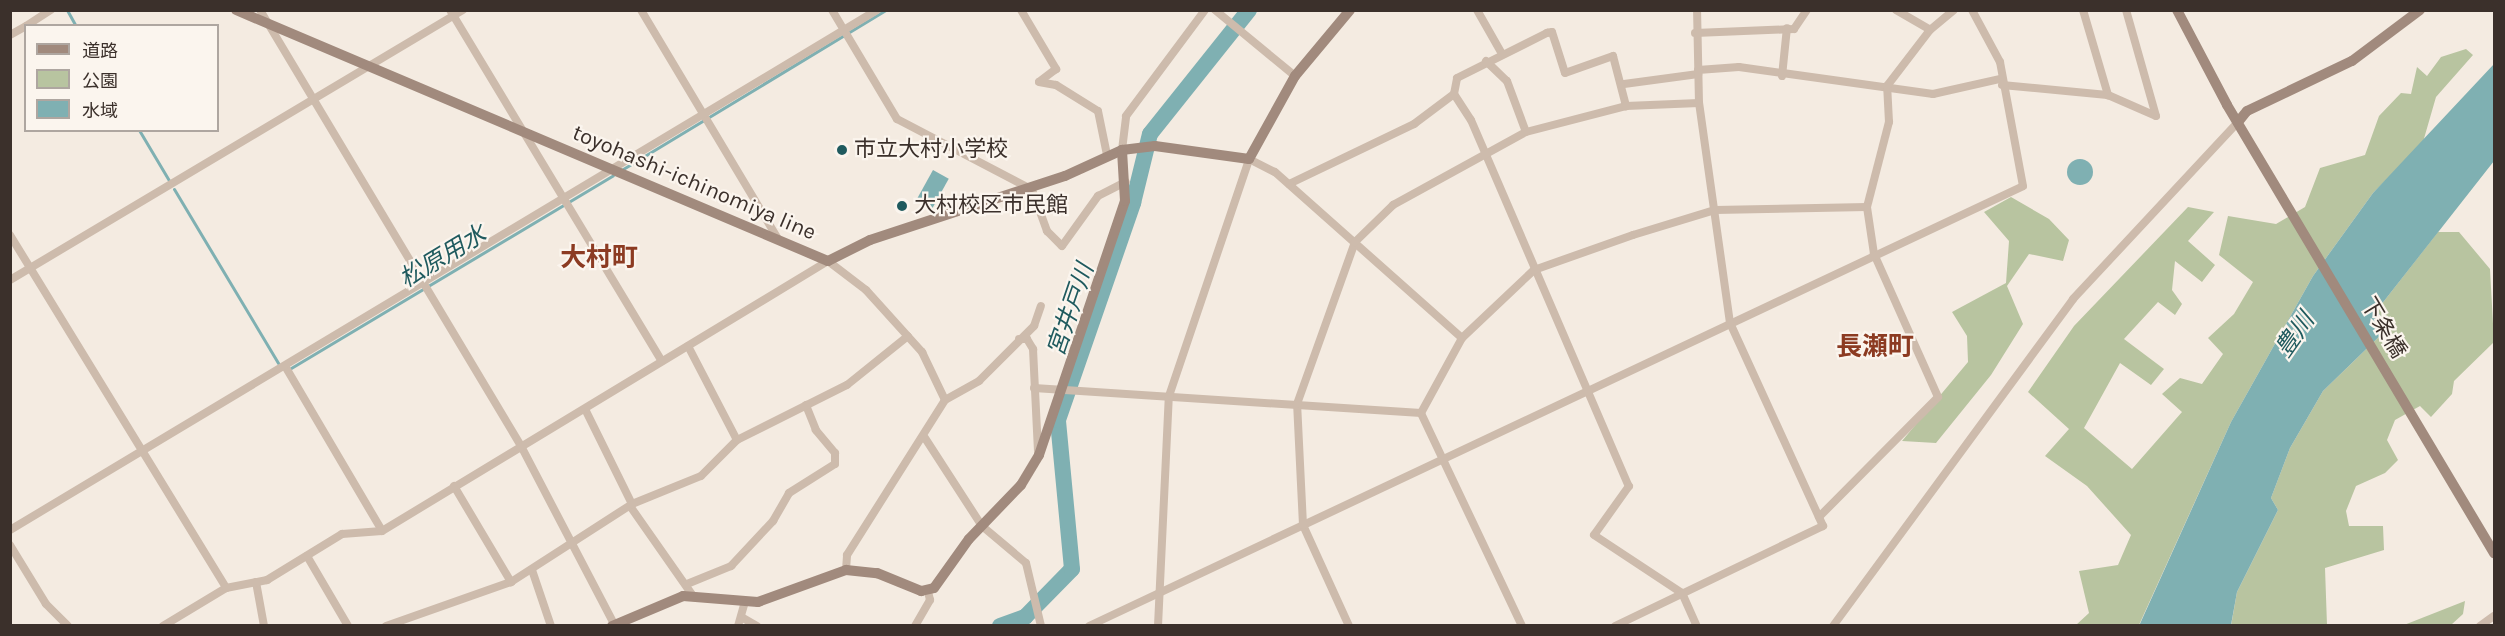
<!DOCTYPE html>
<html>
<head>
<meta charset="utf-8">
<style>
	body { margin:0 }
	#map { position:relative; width:2505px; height:636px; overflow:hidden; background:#f4ebe1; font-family:Karla,"Noto Sans JP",sans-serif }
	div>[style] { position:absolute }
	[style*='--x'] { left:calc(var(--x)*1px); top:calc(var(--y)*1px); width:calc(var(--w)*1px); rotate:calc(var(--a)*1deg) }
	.green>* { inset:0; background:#b8c4a0 }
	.water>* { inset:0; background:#7fb0b2; transform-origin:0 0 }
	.round { border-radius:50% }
	.stream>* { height:3px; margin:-1.5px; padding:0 1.5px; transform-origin:1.5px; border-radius:1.5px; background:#7fb0b2 }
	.river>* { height:16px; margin:-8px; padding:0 8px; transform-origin:8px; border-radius:8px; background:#7fb0b2 }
	.street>* { height:8px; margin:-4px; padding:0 4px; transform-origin:4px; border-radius:4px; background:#cdbbac }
	.secondary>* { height:10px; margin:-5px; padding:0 5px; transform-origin:5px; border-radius:5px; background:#a18a7d }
	.dots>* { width:16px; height:16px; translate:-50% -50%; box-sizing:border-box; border:3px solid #fbf5ee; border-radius:50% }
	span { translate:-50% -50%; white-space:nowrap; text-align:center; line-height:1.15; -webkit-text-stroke:4.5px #fbf5ee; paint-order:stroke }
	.poi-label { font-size:22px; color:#3b302b }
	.left { translate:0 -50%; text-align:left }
	.street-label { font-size:22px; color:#3b302b }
	.water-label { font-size:24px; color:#1f5a5e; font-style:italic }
	.quarter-label { font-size:26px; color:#8c3b22; font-weight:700 }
	.frame { position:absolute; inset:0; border:12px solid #3b302b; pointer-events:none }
	.legend { position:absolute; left:24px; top:24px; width:195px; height:108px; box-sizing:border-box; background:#fbf5ee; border:2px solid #aea6a0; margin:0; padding:8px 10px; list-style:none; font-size:18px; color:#3b302b }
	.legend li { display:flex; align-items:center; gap:12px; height:30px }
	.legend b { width:30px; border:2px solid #aea6a0 }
</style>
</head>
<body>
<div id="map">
	<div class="green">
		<i style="clip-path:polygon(2466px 49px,2473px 55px,2436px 97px,2423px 142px,2373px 193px,2313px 276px,2231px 422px,2139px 625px,2076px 625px,2089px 613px,2079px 571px,2118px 565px,2131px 535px,2087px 486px,2045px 456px,2069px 429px,2028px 392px,2074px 326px,2188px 207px,2214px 212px,2188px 241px,2215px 265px,2202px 282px,2175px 261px,2172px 290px,2182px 304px,2175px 315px,2158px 302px,2124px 339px,2164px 369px,2151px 385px,2120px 363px,2084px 428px,2132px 469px,2182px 412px,2162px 394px,2180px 378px,2202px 384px,2223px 354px,2208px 338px,2234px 314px,2253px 282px,2219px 255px,2228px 216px,2276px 224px,2305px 207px,2320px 168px,2365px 155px,2379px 116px,2401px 93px,2411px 94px,2417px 67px,2427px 76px,2441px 57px)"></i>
		<i style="clip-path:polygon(2011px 197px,2049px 219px,2069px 240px,2063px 261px,2029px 254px,2007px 286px,2023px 324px,1991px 375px,1936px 443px,1902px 441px,1968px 362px,1967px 336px,1952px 312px,2006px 283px,2009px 241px,1984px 212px)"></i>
		<i style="clip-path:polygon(2438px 232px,2459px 232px,2490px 269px,2494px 342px,2454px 381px,2452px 394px,2431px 417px,2420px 406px,2395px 420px,2387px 440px,2398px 460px,2385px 473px,2356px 486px,2346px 511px,2349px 526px,2383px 526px,2384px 550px,2325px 568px,2327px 625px,2231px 626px,2237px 592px,2278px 510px,2271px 498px,2290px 448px,2323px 391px,2388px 328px,2377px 310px)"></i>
		<i style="clip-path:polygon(2465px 601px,2463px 614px,2451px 625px,2404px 625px)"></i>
	</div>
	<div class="water">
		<i style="clip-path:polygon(2494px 64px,2494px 161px,2377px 310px,2388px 328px,2323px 391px,2290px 448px,2271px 498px,2278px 510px,2237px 592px,2231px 625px,2139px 626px,2231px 422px,2313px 276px,2373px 193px)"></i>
		<i class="round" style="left:2067px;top:159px;width:26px;height:26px"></i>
		<i style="left:933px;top:170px;width:18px;height:34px;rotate:29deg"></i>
	</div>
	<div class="stream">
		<i style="--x:67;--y:10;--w:18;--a:61"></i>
		<i style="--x:139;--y:130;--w:61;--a:59.2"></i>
		<i style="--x:623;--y:169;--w:307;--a:-31.2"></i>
		<i style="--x:174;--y:189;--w:203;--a:59.1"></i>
		<i style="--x:291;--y:368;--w:375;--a:-30.9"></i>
	</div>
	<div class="river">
		<i style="--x:1000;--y:626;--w:27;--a:-20"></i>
		<i style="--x:1025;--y:617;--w:67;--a:-45.6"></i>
		<i style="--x:1072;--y:569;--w:150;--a:-95.4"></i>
		<i style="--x:1058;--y:420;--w:230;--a:-70.9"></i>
		<i style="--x:1133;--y:203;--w:71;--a:-76.2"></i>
		<i style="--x:1150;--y:134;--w:159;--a:-51.4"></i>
	</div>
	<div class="street">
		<i style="--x:260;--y:10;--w:508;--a:59.09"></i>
		<i style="--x:521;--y:446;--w:201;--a:62.4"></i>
		<i style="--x:450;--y:10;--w:410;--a:58.9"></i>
		<i style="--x:641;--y:10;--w:269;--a:59.1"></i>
		<i style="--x:832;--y:10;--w:127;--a:59.2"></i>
		<i style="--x:897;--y:119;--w:149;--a:27.6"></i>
		<i style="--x:1021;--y:10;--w:69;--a:59.3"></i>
		<i style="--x:1056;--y:69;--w:21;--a:143"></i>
		<i style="--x:1039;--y:82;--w:17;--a:10"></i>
		<i style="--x:1056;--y:85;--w:49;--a:31.8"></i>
		<i style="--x:1098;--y:111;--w:45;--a:78.4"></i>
		<i style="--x:1215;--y:10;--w:104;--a:39.5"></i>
		<i style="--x:1477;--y:10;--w:48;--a:60.3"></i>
		<i style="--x:1896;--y:10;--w:39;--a:30"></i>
		<i style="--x:2083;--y:10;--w:89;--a:73.6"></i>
		<i style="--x:26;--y:26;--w:30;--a:-33"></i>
		<i style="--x:1695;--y:33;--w:99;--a:-2.3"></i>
		<i style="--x:1794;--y:29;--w:23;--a:-56"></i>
		<i style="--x:10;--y:35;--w:18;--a:-29"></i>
		<i style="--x:1486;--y:61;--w:29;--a:44"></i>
		<i style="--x:1507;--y:81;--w:54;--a:69.6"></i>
		<i style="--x:1698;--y:70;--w:41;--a:-4.2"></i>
		<i style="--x:1739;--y:67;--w:196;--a:7.9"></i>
		<i style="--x:1933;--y:94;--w:69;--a:-12.6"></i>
		<i style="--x:1782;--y:76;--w:48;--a:-84.1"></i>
		<i style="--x:1624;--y:84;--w:75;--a:-7.7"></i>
		<i style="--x:2002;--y:85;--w:106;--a:5.4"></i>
		<i style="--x:2108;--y:95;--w:52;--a:23.6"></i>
		<i style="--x:2156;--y:116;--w:110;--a:-105.8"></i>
		<i style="--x:1454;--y:94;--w:31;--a:57"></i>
		<i style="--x:1471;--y:120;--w:399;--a:66.7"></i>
		<i style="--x:1629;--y:486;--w:60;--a:125.5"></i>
		<i style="--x:1594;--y:535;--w:105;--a:33.4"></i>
		<i style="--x:1682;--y:593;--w:36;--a:66"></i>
		<i style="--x:1122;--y:150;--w:34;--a:-83"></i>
		<i style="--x:1126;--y:116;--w:132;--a:-53.3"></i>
		<i style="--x:1289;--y:184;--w:139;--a:-25.6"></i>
		<i style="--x:1414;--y:124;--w:50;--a:-36.9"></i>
		<i style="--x:1454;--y:94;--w:16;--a:-79"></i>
		<i style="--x:1457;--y:78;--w:101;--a:-26.6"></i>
		<i style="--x:1547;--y:33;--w:5;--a:-11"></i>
		<i style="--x:1552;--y:32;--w:43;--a:72.4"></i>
		<i style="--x:1565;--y:73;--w:51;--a:-19.5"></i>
		<i style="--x:1613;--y:56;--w:52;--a:75.4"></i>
		<i style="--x:1031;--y:187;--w:47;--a:70"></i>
		<i style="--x:1047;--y:231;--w:21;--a:45"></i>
		<i style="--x:1062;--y:246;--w:62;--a:-54.2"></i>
		<i style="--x:1098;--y:196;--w:31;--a:-27"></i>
		<i style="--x:10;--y:235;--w:414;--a:58.5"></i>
		<i style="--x:10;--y:280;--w:527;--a:-30.8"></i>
		<i style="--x:1019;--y:339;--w:8;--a:0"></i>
		<i style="--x:1027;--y:339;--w:12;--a:59"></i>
		<i style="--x:1033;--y:349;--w:102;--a:87.2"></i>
		<i style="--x:688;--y:346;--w:106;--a:62.5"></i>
		<i style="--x:285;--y:366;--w:191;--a:59.5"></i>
		<i style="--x:1034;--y:388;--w:388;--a:3.7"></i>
		<i style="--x:585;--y:409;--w:106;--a:63.7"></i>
		<i style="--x:925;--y:438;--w:105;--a:57.1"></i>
		<i style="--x:982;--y:526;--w:57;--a:40.1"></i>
		<i style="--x:1026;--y:563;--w:65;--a:76.6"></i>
		<i style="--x:454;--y:486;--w:112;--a:59.3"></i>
		<i style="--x:630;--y:506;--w:110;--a:55"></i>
		<i style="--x:1819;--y:517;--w:169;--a:-45.2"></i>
		<i style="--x:1938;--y:397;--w:157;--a:-114.1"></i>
		<i style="--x:1874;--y:254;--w:48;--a:-98.5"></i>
		<i style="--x:1867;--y:207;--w:88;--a:-75.5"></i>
		<i style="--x:1889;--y:122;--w:36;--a:-93"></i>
		<i style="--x:1887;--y:86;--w:71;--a:-52.5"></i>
		<i style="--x:1930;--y:30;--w:31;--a:-40"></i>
		<i style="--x:10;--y:530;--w:1011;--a:-30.95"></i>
		<i style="--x:10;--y:545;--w:69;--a:58.6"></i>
		<i style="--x:46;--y:604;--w:31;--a:45"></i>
		<i style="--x:307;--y:556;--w:81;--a:59.6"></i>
		<i style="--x:532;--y:570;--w:59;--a:71.3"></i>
		<i style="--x:846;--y:570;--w:15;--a:-86"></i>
		<i style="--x:847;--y:555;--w:183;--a:-57.7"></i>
		<i style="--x:945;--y:400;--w:39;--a:-29"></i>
		<i style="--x:979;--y:381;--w:78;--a:-45"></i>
		<i style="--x:1034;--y:326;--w:21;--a:-71"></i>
		<i style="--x:256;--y:582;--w:45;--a:79.7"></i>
		<i style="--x:687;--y:584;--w:48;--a:-22.2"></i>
		<i style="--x:731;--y:566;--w:62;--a:-47"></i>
		<i style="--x:773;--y:521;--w:32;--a:-60"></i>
		<i style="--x:789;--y:493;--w:54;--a:-32.2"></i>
		<i style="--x:835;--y:464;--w:11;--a:-90"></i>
		<i style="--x:835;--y:453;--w:30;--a:-130"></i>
		<i style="--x:816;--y:430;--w:27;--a:-112"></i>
		<i style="--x:743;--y:618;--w:16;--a:30"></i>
		<i style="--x:163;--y:626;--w:74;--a:-31.1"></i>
		<i style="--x:226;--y:588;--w:42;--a:-11"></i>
		<i style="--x:267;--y:580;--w:88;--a:-31.5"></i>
		<i style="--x:342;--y:534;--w:40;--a:-4.3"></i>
		<i style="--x:382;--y:531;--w:521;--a:-31.19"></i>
		<i style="--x:828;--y:261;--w:48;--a:37.3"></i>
		<i style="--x:866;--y:290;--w:84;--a:47.9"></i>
		<i style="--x:922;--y:352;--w:53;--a:64.4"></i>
		<i style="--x:386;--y:626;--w:133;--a:-19.4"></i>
		<i style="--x:511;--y:582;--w:144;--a:-32.8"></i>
		<i style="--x:632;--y:504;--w:74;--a:-22.1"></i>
		<i style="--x:701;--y:476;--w:51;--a:-45"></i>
		<i style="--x:737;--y:440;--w:123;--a:-26.6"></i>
		<i style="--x:847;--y:385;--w:78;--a:-38.8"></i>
		<i style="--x:738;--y:626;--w:25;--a:-74"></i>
		<i style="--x:915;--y:626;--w:30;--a:-60"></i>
		<i style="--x:930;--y:600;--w:9;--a:-103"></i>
		<i style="--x:1089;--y:626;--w:1032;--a:-25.22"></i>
		<i style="--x:2023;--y:186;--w:126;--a:-100.5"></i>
		<i style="--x:2000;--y:62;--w:59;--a:-118.3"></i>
		<i style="--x:1158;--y:626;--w:230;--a:-87.3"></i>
		<i style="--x:1169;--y:396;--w:250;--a:-71.3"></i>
		<i style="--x:1249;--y:159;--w:29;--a:27"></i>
		<i style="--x:1275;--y:172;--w:250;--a:41.6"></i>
		<i style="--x:1349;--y:626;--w:111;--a:-114.5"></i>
		<i style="--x:1303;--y:525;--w:121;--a:-92.8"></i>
		<i style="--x:1297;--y:404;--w:172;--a:-70.3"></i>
		<i style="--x:1355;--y:242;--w:53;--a:-44.2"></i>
		<i style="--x:1393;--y:205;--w:152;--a:-28.8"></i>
		<i style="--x:1526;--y:132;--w:103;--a:-14.6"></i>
		<i style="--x:1626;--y:106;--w:73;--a:-2.4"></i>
		<i style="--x:1522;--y:626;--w:236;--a:-115.4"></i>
		<i style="--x:1421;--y:413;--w:85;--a:-61.3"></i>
		<i style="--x:1462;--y:338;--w:99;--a:-43.4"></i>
		<i style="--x:1534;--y:270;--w:105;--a:-19.5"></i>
		<i style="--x:1633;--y:235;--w:86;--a:-17"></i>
		<i style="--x:1715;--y:210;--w:152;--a:-1.1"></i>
		<i style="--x:1615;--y:626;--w:231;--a:-25.7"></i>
		<i style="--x:1823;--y:526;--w:223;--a:-114.6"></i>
		<i style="--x:1730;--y:323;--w:222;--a:-98"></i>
		<i style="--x:1699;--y:103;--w:93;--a:-91.2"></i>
		<i style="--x:1833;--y:626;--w:406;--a:-53.7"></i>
		<i style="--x:2073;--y:299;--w:242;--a:-47"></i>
		<i style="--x:2480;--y:626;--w:17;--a:-36"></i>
	</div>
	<div class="secondary">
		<i style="--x:236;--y:10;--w:643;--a:22.98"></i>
		<i style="--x:828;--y:261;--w:47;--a:-26.6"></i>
		<i style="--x:870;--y:240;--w:205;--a:-18.2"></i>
		<i style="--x:1065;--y:176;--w:63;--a:-24.5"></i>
		<i style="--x:1122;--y:150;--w:33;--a:-7"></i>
		<i style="--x:1155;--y:146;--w:95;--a:7.9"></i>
		<i style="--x:1249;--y:159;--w:95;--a:-61"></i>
		<i style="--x:1295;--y:76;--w:86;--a:-50.2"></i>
		<i style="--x:2177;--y:10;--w:107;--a:62.2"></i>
		<i style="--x:2227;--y:105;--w:522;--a:59.21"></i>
		<i style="--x:2238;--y:122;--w:14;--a:-51"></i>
		<i style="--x:2247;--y:111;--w:116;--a:-25.5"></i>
		<i style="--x:2352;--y:61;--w:85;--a:-36.9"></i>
		<i style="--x:612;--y:626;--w:77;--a:-22.9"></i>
		<i style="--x:683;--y:596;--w:75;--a:4.6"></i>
		<i style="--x:758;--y:602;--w:94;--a:-20"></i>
		<i style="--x:846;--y:570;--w:31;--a:6"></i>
		<i style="--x:877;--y:573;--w:48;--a:22.2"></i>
		<i style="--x:921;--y:591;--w:13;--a:-13"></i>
		<i style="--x:934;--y:588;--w:60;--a:-54.5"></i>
		<i style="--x:969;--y:539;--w:75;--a:-46.1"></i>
		<i style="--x:1021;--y:485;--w:35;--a:-59"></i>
		<i style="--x:1039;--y:455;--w:268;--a:-71.3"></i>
		<i style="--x:1125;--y:201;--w:51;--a:-93.4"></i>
	</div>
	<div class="dots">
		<i style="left:842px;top:150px;background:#1f5a5e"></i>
		<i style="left:902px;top:206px;background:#1f5a5e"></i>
	</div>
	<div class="poi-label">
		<span class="left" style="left:854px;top:150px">市立大村小学校</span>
		<span class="left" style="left:914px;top:206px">大村校区市民館</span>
	</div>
	<div class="street-label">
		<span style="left:694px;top:183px;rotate:23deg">toyohashi-ichinomiya line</span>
		<span style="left:2383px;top:328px;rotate:59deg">下条橋</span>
	</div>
	<div class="water-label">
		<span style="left:443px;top:257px;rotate:-31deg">松原用水</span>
		<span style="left:1071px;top:310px;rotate:-71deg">宮井戸川</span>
		<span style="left:2295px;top:335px;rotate:-55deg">豊川</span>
	</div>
	<div class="quarter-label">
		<span style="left:599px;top:258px">大村町</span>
		<span style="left:1875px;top:347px">長瀬町</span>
	</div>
	<div class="frame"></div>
	<ul class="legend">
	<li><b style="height:8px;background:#a18a7d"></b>道路</li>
	<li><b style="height:16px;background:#b8c4a0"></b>公園</li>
	<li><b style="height:16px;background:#7fb0b2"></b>水域</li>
	</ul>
</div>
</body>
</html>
